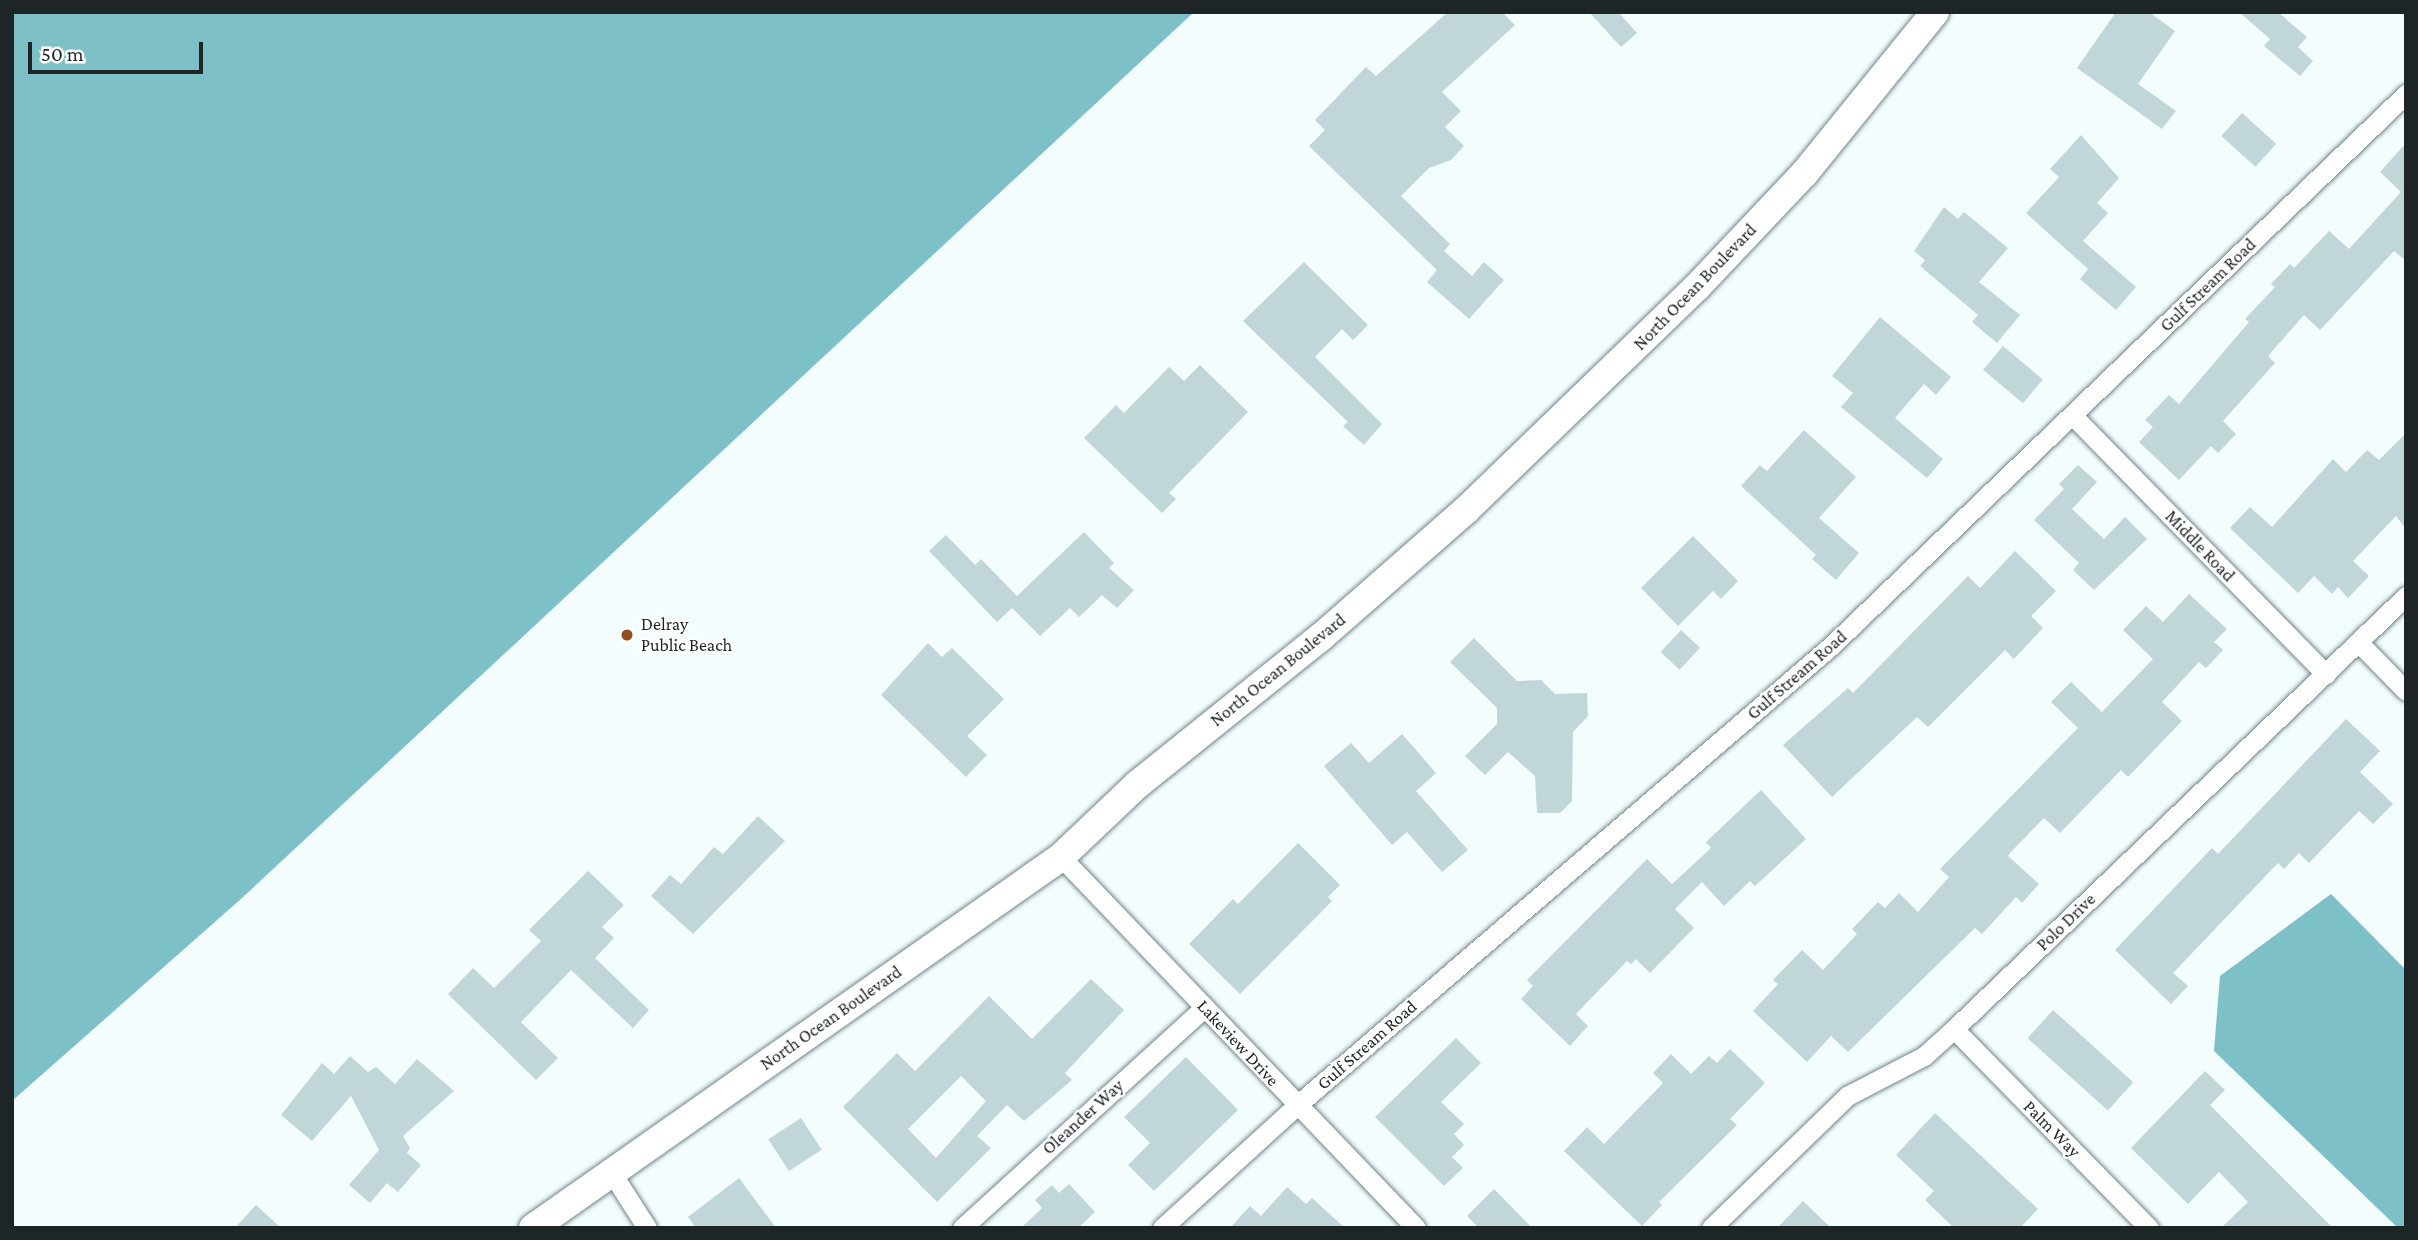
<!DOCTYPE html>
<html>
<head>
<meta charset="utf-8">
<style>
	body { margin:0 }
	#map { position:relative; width:2418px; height:1240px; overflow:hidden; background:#f4fdfe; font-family:"Crimson Pro",serif }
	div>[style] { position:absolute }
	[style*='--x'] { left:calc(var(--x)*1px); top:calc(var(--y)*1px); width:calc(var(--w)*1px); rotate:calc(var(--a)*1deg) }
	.water>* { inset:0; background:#7ec0c8 }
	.building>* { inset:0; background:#c1d6d8; transform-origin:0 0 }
	.roads { filter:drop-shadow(0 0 2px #718587) drop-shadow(0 0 2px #718587) }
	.street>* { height:19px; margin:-9.5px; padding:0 9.5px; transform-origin:9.5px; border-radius:9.5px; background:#fff }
	.secondary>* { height:28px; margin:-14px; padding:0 14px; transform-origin:14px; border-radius:14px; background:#fff }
	.dots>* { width:19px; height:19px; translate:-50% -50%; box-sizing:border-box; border:4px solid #fff; border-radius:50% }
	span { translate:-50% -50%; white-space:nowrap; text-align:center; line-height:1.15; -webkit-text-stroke:5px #fff; paint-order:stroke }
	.street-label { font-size:18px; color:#1d2526 }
	.poi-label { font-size:18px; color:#1d2526 }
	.left { translate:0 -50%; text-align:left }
	.frame { position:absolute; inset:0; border:14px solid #1d2526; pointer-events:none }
	.scale { position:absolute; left:28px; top:42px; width:175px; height:32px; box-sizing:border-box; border:4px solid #1d2526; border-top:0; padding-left:9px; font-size:21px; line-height:24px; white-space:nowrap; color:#1d2526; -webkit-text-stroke:5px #fff; paint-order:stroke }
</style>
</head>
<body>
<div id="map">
	<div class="water">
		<i style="clip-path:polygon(12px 12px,1194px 12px,242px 898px,12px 1101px)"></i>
		<i style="clip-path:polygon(2331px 894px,2406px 970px,2406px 1228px,2398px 1228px,2214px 1051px,2220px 976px)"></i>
	</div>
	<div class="building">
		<i style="clip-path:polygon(1448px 12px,1502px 12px,1515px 25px,1442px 92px,1461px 111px,1445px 127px,1464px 146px,1451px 160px,1429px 168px,1401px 196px,1450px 244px,1444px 251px,1472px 276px,1484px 262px,1504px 280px,1469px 319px,1427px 282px,1437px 270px,1309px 146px,1325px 130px,1315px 120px,1366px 67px,1376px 76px)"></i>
		<i style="clip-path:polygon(1589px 12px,1618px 12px,1637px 33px,1621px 47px)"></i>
		<i style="clip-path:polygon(2116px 12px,2149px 12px,2175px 31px,2138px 84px,2176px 111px,2162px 129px,2077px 68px)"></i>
		<i style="clip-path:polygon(2239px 12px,2278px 12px,2307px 37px,2298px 47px,2313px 61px,2300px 76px,2264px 46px,2270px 39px)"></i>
		<i style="left:2242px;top:113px;width:46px;height:31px;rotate:42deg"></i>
		<i style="clip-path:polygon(2081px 135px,2119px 178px,2097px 203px,2108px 213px,2083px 241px,2136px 287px,2116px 310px,2080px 279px,2088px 269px,2026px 213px,2059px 177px,2050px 169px)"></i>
		<i style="clip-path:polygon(2406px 143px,2406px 261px,2394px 251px,2320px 330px,2304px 315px,2268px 356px,2275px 363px,2223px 421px,2236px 434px,2218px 453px,2211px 446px,2179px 480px,2139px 442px,2153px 427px,2145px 420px,2169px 395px,2179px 404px,2249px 322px,2245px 319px,2275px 287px,2271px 284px,2290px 264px,2294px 268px,2329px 231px,2349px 249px,2401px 192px,2380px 172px)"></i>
		<i style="clip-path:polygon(1944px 207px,1958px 219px,1964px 212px,2008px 248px,1979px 282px,2020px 315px,1997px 343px,1972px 322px,1978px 315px,1920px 266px,1925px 260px,1914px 251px)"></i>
		<i style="clip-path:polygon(1304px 262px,1368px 325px,1353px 340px,1342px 329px,1315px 357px,1382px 424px,1364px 445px,1343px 426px,1348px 422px,1243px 321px)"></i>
		<i style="clip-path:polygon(1880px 317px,1951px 377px,1936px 395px,1924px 384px,1895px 418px,1943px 459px,1927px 478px,1841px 407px,1853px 393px,1832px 376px)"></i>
		<i style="left:2003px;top:346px;width:52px;height:31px;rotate:40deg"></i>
		<i style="clip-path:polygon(1200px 365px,1248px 412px,1169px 493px,1176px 499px,1162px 513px,1084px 438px,1116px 405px,1124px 413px,1169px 367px,1184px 381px)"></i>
		<i style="clip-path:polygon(1804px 430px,1856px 477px,1819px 518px,1859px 553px,1836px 580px,1812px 559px,1816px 555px,1741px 486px,1760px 465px,1767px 471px)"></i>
		<i style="clip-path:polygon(2406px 433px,2406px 529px,2396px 516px,2353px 561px,2369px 576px,2348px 598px,2338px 587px,2332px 594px,2314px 576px,2298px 593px,2230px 528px,2250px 507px,2272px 527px,2333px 459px,2346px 472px,2367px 450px,2379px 460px)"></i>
		<i style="clip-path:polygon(2078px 465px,2097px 482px,2072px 509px,2104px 539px,2125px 517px,2147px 539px,2094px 590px,2073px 570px,2079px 563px,2034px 520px,2064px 489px,2059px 484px)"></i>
		<i style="clip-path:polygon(1084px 532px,1114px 563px,1109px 568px,1134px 590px,1117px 608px,1102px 595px,1079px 617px,1070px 608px,1040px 636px,1012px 608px,997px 622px,929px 551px,946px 535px,975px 565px,981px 559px,1017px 596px)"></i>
		<i style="clip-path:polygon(1693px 536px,1738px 581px,1721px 599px,1713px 591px,1678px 626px,1641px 588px)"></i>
		<i style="clip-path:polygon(2015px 551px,2056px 591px,2031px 616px,2043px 628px,2014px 659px,2005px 650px,1928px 727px,1917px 717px,1832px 797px,1783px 745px,1848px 688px,1853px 693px,1968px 576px,1980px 588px)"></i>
		<i style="clip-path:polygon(2189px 594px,2227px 629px,2214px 642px,2223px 650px,2206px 668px,2199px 662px,2162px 702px,2182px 721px,2128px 777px,2121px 770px,2060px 833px,2044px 818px,2011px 852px,2008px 856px,2039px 884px,2022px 903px,2016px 897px,1982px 934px,1975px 928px,1848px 1052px,1831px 1036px,1807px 1062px,1753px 1011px,1778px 984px,1773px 980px,1802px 950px,1823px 970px,1857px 934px,1852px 929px,1878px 902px,1885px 908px,1899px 893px,1918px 912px,1949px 877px,1940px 869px,2078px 728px,2051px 702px,2071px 682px,2102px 712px,2153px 659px,2123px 630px,2146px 606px,2163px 622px)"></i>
		<i style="left:1681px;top:630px;width:26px;height:30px;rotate:43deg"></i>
		<i style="clip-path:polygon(1474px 638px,1517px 681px,1541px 680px,1555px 694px,1587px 693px,1588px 716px,1573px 732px,1572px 801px,1560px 813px,1537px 813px,1535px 776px,1508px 752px,1485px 775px,1465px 756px,1497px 724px,1497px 708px,1450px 662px)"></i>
		<i style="clip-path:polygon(928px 643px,942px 657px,952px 648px,1004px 699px,967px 736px,987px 755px,966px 777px,881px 695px)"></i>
		<i style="clip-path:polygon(2346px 719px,2380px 751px,2360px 772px,2393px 804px,2373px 824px,2359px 811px,2309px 863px,2299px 853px,2284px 869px,2278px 863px,2173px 973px,2188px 986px,2171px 1004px,2115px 950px,2212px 848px,2218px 854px)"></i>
		<i style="clip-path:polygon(1402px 734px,1436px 773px,1416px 791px,1468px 850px,1442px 872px,1407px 832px,1392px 845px,1324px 766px,1351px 743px,1369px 763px)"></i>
		<i style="clip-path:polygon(1761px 790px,1806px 839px,1755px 886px,1750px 881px,1724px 906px,1702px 882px,1675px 909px,1694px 928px,1650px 973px,1636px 959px,1631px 964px,1627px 961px,1576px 1014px,1588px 1026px,1570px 1046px,1521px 999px,1533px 986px,1527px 980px,1647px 859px,1672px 884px,1711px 848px,1706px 842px)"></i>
		<i style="clip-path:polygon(758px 816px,785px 841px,693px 934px,651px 896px,670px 875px,681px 884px,714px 847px,723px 854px)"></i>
		<i style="clip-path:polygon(1298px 843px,1340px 885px,1328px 897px,1332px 901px,1240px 994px,1189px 944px,1233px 899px,1238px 904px)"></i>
		<i style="clip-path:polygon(588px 871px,624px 905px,602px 927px,614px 938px,595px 958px,649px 1010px,633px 1028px,571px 970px,521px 1022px,558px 1058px,536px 1080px,448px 994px,473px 968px,494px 988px,541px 941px,529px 930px)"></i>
		<i style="clip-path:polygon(evenodd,1091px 979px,1124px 1010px,1065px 1073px,1072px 1080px,1024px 1121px,1007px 1105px,977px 1136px,991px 1148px,937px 1202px,843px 1107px,897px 1053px,915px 1071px,989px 996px,1032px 1039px,1091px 979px,961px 1076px,986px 1101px,936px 1158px,908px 1129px,961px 1076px)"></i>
		<i style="left:2053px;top:1010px;width:108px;height:38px;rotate:42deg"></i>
		<i style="clip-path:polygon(1456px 1038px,1481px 1063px,1441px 1102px,1464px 1124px,1454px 1134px,1464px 1145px,1452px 1157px,1463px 1168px,1444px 1186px,1375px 1117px)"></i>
		<i style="clip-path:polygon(1730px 1049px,1765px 1083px,1730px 1119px,1737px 1125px,1659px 1202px,1662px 1205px,1642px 1226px,1564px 1151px,1587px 1127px,1604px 1144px,1663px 1083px,1653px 1073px,1671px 1054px,1691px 1074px,1709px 1056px,1717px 1063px)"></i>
		<i style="clip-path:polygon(350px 1056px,368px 1072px,376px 1067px,395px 1084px,417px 1059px,454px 1091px,403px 1136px,410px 1148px,407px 1153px,421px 1165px,398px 1192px,387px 1183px,370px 1203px,349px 1185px,379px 1150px,351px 1096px,312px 1141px,281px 1115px,322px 1063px,334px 1074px)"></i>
		<i style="clip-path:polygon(1186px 1057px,1238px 1110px,1154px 1191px,1128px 1165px,1150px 1143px,1124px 1117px)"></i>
		<i style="clip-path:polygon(2205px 1071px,2225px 1090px,2210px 1105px,2333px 1228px,2221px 1228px,2248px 1202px,2219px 1172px,2188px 1204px,2131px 1148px)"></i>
		<i style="clip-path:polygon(1935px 1113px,2038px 1209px,2020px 1228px,1954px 1228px,1925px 1200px,1934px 1191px,1896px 1155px)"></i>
		<i style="left:801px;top:1118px;width:38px;height:39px;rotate:57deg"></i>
		<i style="clip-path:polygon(739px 1178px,776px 1228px,696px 1228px,688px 1217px)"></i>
		<i style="clip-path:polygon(1069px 1184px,1095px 1212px,1078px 1228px,1021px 1228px,1042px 1208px,1035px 1200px,1052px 1185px,1059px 1193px)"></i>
		<i style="clip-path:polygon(1287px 1187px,1306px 1204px,1312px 1198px,1345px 1228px,1230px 1228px,1250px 1206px,1261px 1216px)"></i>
		<i style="clip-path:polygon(1494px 1189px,1532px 1228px,1479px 1228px,1467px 1216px)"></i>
		<i style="clip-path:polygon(1803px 1201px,1831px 1228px,1777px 1228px)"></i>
		<i style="clip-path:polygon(256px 1205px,281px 1228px,235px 1228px)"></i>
	</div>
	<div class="roads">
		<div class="street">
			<i style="--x:2074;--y:417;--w:360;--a:45.6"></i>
			<i style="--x:2359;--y:643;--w:67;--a:45.6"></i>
			<i style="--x:1061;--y:857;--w:513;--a:46.26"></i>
			<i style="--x:1954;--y:1029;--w:279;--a:45.6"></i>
			<i style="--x:610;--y:1170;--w:69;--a:57.5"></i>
			<i style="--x:962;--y:1228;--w:328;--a:-42.3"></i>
			<i style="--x:1162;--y:1228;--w:181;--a:-42.3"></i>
			<i style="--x:1296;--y:1106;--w:707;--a:-40.7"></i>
			<i style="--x:1832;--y:645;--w:796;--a:-43.83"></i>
			<i style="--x:1711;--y:1228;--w:190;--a:-44.1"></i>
			<i style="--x:1847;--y:1096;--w:87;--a:-27.5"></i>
			<i style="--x:1924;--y:1056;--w:40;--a:-42"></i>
			<i style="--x:1954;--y:1029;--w:626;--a:-43.77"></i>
		</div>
		<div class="secondary">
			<i style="--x:533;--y:1228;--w:645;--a:-35.09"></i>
			<i style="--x:1061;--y:857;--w:106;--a:-43.5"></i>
			<i style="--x:1138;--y:784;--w:235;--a:-38.8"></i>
			<i style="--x:1321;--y:637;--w:193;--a:-41.2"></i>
			<i style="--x:1466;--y:510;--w:321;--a:-44"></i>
			<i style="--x:1697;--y:287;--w:156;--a:-46.6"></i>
			<i style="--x:1804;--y:174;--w:208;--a:-51"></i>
		</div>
	</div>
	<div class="dots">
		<i style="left:627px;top:635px;background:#904f1b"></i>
	</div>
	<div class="street-label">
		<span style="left:2208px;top:285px;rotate:-44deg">Gulf Stream Road</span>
		<span style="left:1695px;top:287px;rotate:-46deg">North Ocean Boulevard</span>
		<span style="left:2200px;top:546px;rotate:46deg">Middle Road</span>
		<span style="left:1278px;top:670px;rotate:-39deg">North Ocean Boulevard</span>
		<span style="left:1797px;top:675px;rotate:-41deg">Gulf Stream Road</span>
		<span style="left:2066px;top:922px;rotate:-44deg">Polo Drive</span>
		<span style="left:831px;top:1018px;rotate:-35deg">North Ocean Boulevard</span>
		<span style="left:1238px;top:1043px;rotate:47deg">Lakeview Drive</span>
		<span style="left:1367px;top:1045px;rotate:-41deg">Gulf Stream Road</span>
		<span style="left:1083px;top:1117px;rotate:-42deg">Oleander Way</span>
		<span style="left:2052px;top:1129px;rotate:45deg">Palm Way</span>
	</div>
	<div class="poi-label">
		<span class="left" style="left:641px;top:635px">Delray<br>Public Beach</span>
	</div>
	<div class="frame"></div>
	<div class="scale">50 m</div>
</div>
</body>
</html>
